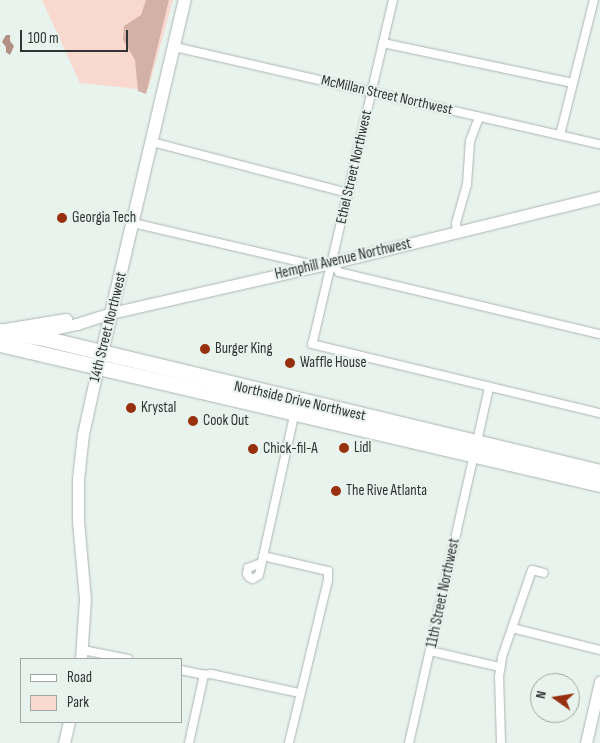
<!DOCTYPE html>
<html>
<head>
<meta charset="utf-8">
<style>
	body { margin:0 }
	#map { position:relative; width:600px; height:743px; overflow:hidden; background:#e8f3ee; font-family:"Sofia Sans Condensed",sans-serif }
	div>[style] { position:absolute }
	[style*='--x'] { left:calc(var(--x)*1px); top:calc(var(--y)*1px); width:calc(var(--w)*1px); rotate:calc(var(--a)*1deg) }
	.green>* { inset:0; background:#f8d8cf }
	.forest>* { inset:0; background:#d4b1a6 }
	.water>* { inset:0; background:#b29086 }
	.roads { filter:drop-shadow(0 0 1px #acb6b2) drop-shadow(0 0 1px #acb6b2) }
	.street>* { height:8px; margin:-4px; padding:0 4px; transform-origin:4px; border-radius:4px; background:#fff }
	.secondary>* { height:11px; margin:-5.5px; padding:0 5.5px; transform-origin:5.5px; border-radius:5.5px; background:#fff }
	.primary>* { height:12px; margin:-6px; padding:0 6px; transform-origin:6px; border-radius:6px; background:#fff }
	.highway>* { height:15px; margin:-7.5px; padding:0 7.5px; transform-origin:7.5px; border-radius:7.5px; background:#fff }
	.dots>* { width:14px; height:14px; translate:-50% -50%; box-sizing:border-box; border:2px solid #e8f3ee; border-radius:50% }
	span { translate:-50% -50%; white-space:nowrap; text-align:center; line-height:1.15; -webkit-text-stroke:4px #e8f3ee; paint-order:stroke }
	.street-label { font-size:15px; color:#303432 }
	.poi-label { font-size:15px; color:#303432 }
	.left { translate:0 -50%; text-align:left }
	.legend { position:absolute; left:20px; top:658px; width:162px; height:65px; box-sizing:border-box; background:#e8f3ee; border:1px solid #9ea7a3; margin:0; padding:6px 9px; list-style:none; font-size:15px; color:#303432 }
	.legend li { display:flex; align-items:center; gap:10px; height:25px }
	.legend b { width:25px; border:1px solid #9ea7a3 }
	.north { position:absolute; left:530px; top:673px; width:50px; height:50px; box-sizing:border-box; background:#e8f3ee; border:1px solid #9ea7a3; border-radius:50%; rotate:283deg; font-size:14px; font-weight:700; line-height:20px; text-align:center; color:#303432 }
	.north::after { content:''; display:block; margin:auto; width:18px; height:22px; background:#97300e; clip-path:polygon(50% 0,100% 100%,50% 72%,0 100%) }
	.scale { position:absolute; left:20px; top:30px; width:108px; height:22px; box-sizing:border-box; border:2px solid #303432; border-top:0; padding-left:6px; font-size:15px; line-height:18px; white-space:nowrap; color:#303432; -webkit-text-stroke:4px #e8f3ee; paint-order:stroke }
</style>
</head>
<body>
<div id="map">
	<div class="green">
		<i style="clip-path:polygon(42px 0,173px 0,148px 90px,80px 83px)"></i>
	</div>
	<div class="forest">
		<i style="clip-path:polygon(146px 0,169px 0,146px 94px,138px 91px,135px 60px,123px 40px,124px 26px,141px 15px)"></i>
	</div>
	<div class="water">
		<i style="clip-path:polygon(6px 35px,10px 35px,10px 41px,14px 46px,10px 55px,6px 52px,6px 47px,2px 42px)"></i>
	</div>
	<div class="roads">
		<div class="street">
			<i style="--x:393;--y:0;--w:353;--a:103.2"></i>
			<i style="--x:312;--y:344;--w:296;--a:13.5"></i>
			<i style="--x:383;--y:43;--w:194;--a:11.9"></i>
			<i style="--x:175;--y:47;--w:436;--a:12.9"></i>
			<i style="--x:560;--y:135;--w:139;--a:-75.9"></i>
			<i style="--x:152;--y:142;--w:203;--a:14.6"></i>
			<i style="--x:133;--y:223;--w:186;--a:13.1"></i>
			<i style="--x:457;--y:231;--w:8;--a:-97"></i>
			<i style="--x:456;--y:223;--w:41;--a:-74.2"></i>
			<i style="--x:467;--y:184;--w:43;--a:-86"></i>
			<i style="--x:470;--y:141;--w:26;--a:-69"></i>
			<i style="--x:331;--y:263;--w:12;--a:48"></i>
			<i style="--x:339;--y:272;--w:268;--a:13.4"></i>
			<i style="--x:263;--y:556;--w:67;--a:13"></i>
			<i style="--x:328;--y:571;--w:9;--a:90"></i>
			<i style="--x:328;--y:580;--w:168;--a:103.5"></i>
			<i style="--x:261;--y:563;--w:14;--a:159"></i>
			<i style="--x:248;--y:568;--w:6;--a:99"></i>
			<i style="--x:247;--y:574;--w:4;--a:56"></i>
			<i style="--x:249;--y:577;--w:4;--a:27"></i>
			<i style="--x:253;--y:579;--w:7;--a:-34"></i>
			<i style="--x:259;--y:575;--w:168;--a:-77.6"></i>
			<i style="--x:512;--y:628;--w:91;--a:14"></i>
			<i style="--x:83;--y:650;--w:46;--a:11.3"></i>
			<i style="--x:430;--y:651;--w:72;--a:12.9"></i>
			<i style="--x:181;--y:670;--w:24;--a:12"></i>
			<i style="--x:204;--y:675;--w:7;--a:-8"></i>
			<i style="--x:211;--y:674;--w:91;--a:12.1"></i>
			<i style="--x:189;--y:743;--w:70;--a:-77.6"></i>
			<i style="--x:409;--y:743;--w:365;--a:-77.3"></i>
			<i style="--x:501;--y:743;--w:66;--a:-91.7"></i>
			<i style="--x:499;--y:677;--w:20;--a:-81"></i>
			<i style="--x:502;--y:657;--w:92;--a:-71"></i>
			<i style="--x:532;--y:570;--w:12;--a:14"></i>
		</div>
		<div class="secondary">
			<i style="--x:5;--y:329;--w:62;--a:-9.3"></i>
			<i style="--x:31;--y:334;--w:47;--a:-12.3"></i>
			<i style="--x:77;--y:324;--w:36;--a:-18"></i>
			<i style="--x:111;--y:313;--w:226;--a:-12.8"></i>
			<i style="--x:331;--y:263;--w:277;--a:-13.8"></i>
			<i style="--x:81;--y:659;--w:60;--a:-86.2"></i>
			<i style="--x:85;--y:599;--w:78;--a:-95.1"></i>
			<i style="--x:78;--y:521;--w:42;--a:-90"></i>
			<i style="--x:78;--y:479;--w:45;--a:-83.7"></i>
			<i style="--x:83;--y:434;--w:70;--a:-77.6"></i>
			<i style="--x:64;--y:743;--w:22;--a:-77"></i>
			<i style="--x:586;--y:743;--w:63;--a:-77.1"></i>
		</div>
		<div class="primary">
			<i style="--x:100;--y:361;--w:371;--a:-76.8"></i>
		</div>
		<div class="highway">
			<i style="--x:0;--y:331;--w:39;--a:9"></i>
			<i style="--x:39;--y:337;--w:577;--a:13.53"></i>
			<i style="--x:0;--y:344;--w:616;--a:13.13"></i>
		</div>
	</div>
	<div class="dots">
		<i style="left:62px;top:218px;background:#97300e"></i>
		<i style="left:205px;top:349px;background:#97300e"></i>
		<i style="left:290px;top:363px;background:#97300e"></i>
		<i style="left:131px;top:408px;background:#97300e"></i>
		<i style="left:193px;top:421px;background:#97300e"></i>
		<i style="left:344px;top:448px;background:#97300e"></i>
		<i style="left:253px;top:449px;background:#97300e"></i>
		<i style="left:336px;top:491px;background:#97300e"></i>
	</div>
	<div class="street-label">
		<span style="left:387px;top:95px;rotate:13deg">McMillan Street Northwest</span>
		<span style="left:354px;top:167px;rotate:-77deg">Ethel Street Northwest</span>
		<span style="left:343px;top:259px;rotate:-13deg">Hemphill Avenue Northwest</span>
		<span style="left:108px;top:327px;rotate:-76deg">14th Street Northwest</span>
		<span style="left:300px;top:401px;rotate:13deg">Northside Drive Northwest</span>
		<span style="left:443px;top:593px;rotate:-78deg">11th Street Northwest</span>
	</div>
	<div class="poi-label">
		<span class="left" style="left:72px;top:218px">Georgia Tech</span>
		<span class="left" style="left:215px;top:349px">Burger King</span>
		<span class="left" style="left:300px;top:363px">Waffle House</span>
		<span class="left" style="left:141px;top:408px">Krystal</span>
		<span class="left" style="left:203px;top:421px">Cook Out</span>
		<span class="left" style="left:354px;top:448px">Lidl</span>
		<span class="left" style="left:263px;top:449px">Chick-fil-A</span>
		<span class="left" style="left:346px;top:491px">The Rive Atlanta</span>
	</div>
	<ul class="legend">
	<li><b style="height:6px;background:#fff"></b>Road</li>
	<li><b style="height:14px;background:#f8d8cf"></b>Park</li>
	</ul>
	<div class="north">N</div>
	<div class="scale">100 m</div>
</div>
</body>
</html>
